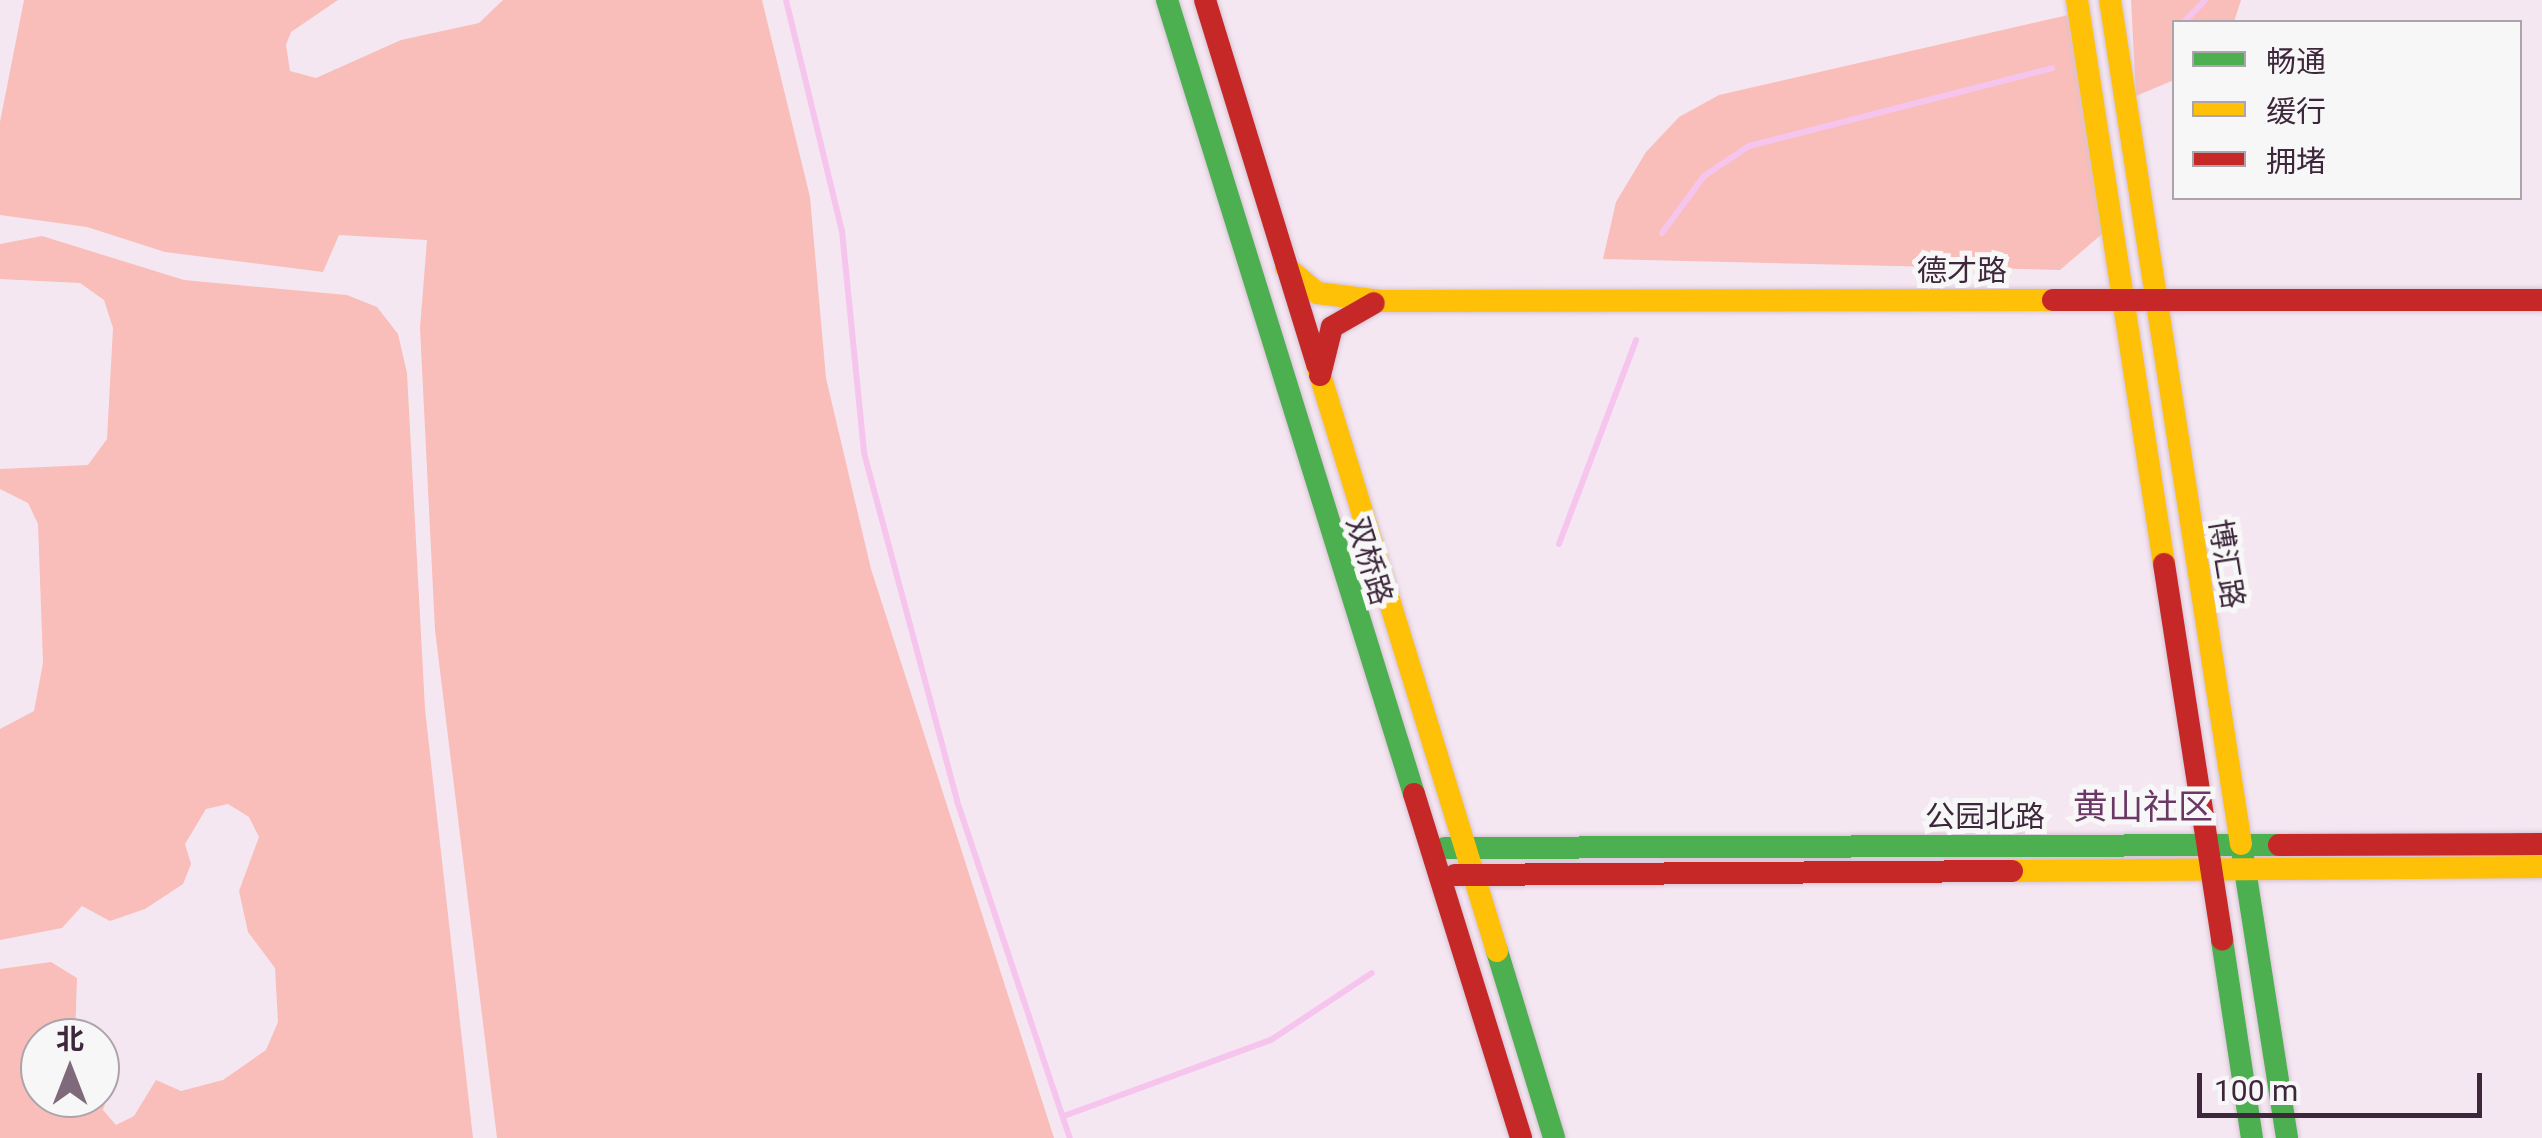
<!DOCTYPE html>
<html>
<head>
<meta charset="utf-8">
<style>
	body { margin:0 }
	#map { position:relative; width:2542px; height:1138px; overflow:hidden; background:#f5e7f2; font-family:Roboto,"Noto Sans SC",sans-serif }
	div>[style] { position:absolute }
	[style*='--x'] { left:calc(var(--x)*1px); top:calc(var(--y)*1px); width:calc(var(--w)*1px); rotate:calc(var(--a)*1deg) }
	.green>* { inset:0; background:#f9beb9 }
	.stream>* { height:6px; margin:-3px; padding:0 3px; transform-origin:3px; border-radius:3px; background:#f6c5ee }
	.roads { filter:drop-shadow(0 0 2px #d6c3d3) drop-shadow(0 0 2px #d6c3d3) }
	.fast>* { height:22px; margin:-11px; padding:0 11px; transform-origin:11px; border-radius:11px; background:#4caf50 }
	.slow>* { height:22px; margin:-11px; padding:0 11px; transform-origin:11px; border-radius:11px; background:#ffc107 }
	.jam>* { height:22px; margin:-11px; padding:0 11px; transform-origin:11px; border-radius:11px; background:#c62828 }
	span { translate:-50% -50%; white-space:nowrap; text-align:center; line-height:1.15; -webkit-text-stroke:10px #f7f7f7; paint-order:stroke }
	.street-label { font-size:30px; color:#3e263b }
	.quarter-label { font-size:35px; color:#6b3765 }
	.legend { position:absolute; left:2172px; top:20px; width:350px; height:180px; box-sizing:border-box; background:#f7f7f7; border:2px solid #ada3ac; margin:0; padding:12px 18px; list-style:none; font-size:30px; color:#3e263b }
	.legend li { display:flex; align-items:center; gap:20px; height:50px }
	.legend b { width:50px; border:2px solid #ada3ac }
	.north { position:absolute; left:20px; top:1018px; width:100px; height:100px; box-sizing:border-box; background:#f7f7f7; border:2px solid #ada3ac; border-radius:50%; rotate:0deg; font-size:28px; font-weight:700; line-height:40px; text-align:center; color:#3e263b }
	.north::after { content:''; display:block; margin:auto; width:35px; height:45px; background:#7e6a7b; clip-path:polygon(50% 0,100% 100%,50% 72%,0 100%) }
	.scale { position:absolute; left:2197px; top:1073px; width:285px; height:45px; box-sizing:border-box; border:5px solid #3e263b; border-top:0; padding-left:12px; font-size:30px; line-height:35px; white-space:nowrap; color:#3e263b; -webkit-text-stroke:8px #f7f7f7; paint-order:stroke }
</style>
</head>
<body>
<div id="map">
	<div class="green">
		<i style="clip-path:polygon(24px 0,338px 0,291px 32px,286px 45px,290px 71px,316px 78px,401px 40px,479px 23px,503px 0,762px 0,810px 197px,826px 378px,871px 569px,1054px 1138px,497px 1138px,435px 630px,420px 328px,427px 240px,339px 235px,323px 272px,165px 252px,87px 227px,0 215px,0 122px)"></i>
		<i style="clip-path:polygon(2131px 0,2241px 0,2234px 22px,2174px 22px,2174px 80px,2136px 96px)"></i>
		<i style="clip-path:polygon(2068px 15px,2102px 234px,2060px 270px,1603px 259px,1616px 202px,1646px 152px,1679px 117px,1719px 95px)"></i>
		<i style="clip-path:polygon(42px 236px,184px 280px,347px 295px,377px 307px,398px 334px,407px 373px,425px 709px,473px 1138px,0 1138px,0 969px,51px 962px,77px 978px,75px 1038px,40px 1038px,40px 1098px,100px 1098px,100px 1056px,116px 1070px,103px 1110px,116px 1125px,134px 1116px,156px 1080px,181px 1091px,223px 1080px,266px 1050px,278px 1022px,275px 968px,248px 932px,239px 891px,259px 837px,249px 817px,228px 804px,206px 809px,185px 844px,191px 864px,183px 884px,145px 909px,110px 921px,82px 906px,62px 928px,0 940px,0 729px,34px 711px,43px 663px,38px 524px,28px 503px,0 489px,0 469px,88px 465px,107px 439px,113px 328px,104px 300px,80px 283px,0 279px,0 244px)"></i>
	</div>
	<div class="stream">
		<i style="--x:786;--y:0;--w:238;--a:76.4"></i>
		<i style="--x:842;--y:231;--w:223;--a:84.3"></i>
		<i style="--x:864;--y:453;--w:360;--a:75"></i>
		<i style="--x:957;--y:801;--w:355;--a:71.5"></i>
		<i style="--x:2184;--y:22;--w:30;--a:-46"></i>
		<i style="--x:1662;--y:233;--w:71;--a:-53.6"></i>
		<i style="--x:1704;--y:176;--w:54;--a:-33.7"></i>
		<i style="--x:1749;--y:146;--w:313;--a:-14.4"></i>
		<i style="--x:1559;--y:544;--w:218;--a:-69.3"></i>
		<i style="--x:1064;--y:1116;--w:221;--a:-20.2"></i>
		<i style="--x:1271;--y:1040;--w:121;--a:-33.6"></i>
	</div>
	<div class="roads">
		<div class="fast">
			<i style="--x:1167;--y:0;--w:832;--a:72.72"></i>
			<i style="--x:2241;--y:844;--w:298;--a:81.1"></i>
			<i style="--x:1445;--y:848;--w:834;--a:-0.21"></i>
			<i style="--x:2222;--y:940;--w:200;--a:81.4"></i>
			<i style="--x:1497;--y:951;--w:195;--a:73"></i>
		</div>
		<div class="slow">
			<i style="--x:2077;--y:0;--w:571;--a:81.23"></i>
			<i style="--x:2110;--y:0;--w:854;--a:81.18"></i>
			<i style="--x:1286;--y:267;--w:40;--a:40"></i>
			<i style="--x:1317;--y:293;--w:64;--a:7.1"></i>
			<i style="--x:1381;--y:301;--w:672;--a:-0.09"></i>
			<i style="--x:1317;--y:365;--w:613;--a:72.92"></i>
			<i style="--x:2012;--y:871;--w:530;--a:-0.43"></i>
		</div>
		<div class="jam">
			<i style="--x:1205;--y:0;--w:382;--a:72.9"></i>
			<i style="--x:2053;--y:300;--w:489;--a:0"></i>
			<i style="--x:1320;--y:375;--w:49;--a:-76"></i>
			<i style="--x:1332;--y:327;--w:48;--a:-29.7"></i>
			<i style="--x:2164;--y:564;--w:380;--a:81.2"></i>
			<i style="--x:1414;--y:794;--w:360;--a:72.7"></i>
			<i style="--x:2279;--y:845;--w:263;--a:-0.2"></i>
			<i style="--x:1455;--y:875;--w:557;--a:-0.41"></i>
		</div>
	</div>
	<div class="street-label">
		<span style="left:1962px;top:271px">德才路</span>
		<span style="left:1369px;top:561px;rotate:73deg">双桥路</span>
		<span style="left:2226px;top:564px;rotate:81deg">博汇路</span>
		<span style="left:1985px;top:817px">公园北路</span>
	</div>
	<div class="quarter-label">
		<span style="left:2143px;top:808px">黄山社区</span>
	</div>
	<ul class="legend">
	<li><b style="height:12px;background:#4caf50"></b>畅通</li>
	<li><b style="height:12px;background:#ffc107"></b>缓行</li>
	<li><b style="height:12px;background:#c62828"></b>拥堵</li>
	</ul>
	<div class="north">北</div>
	<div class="scale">100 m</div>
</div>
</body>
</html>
